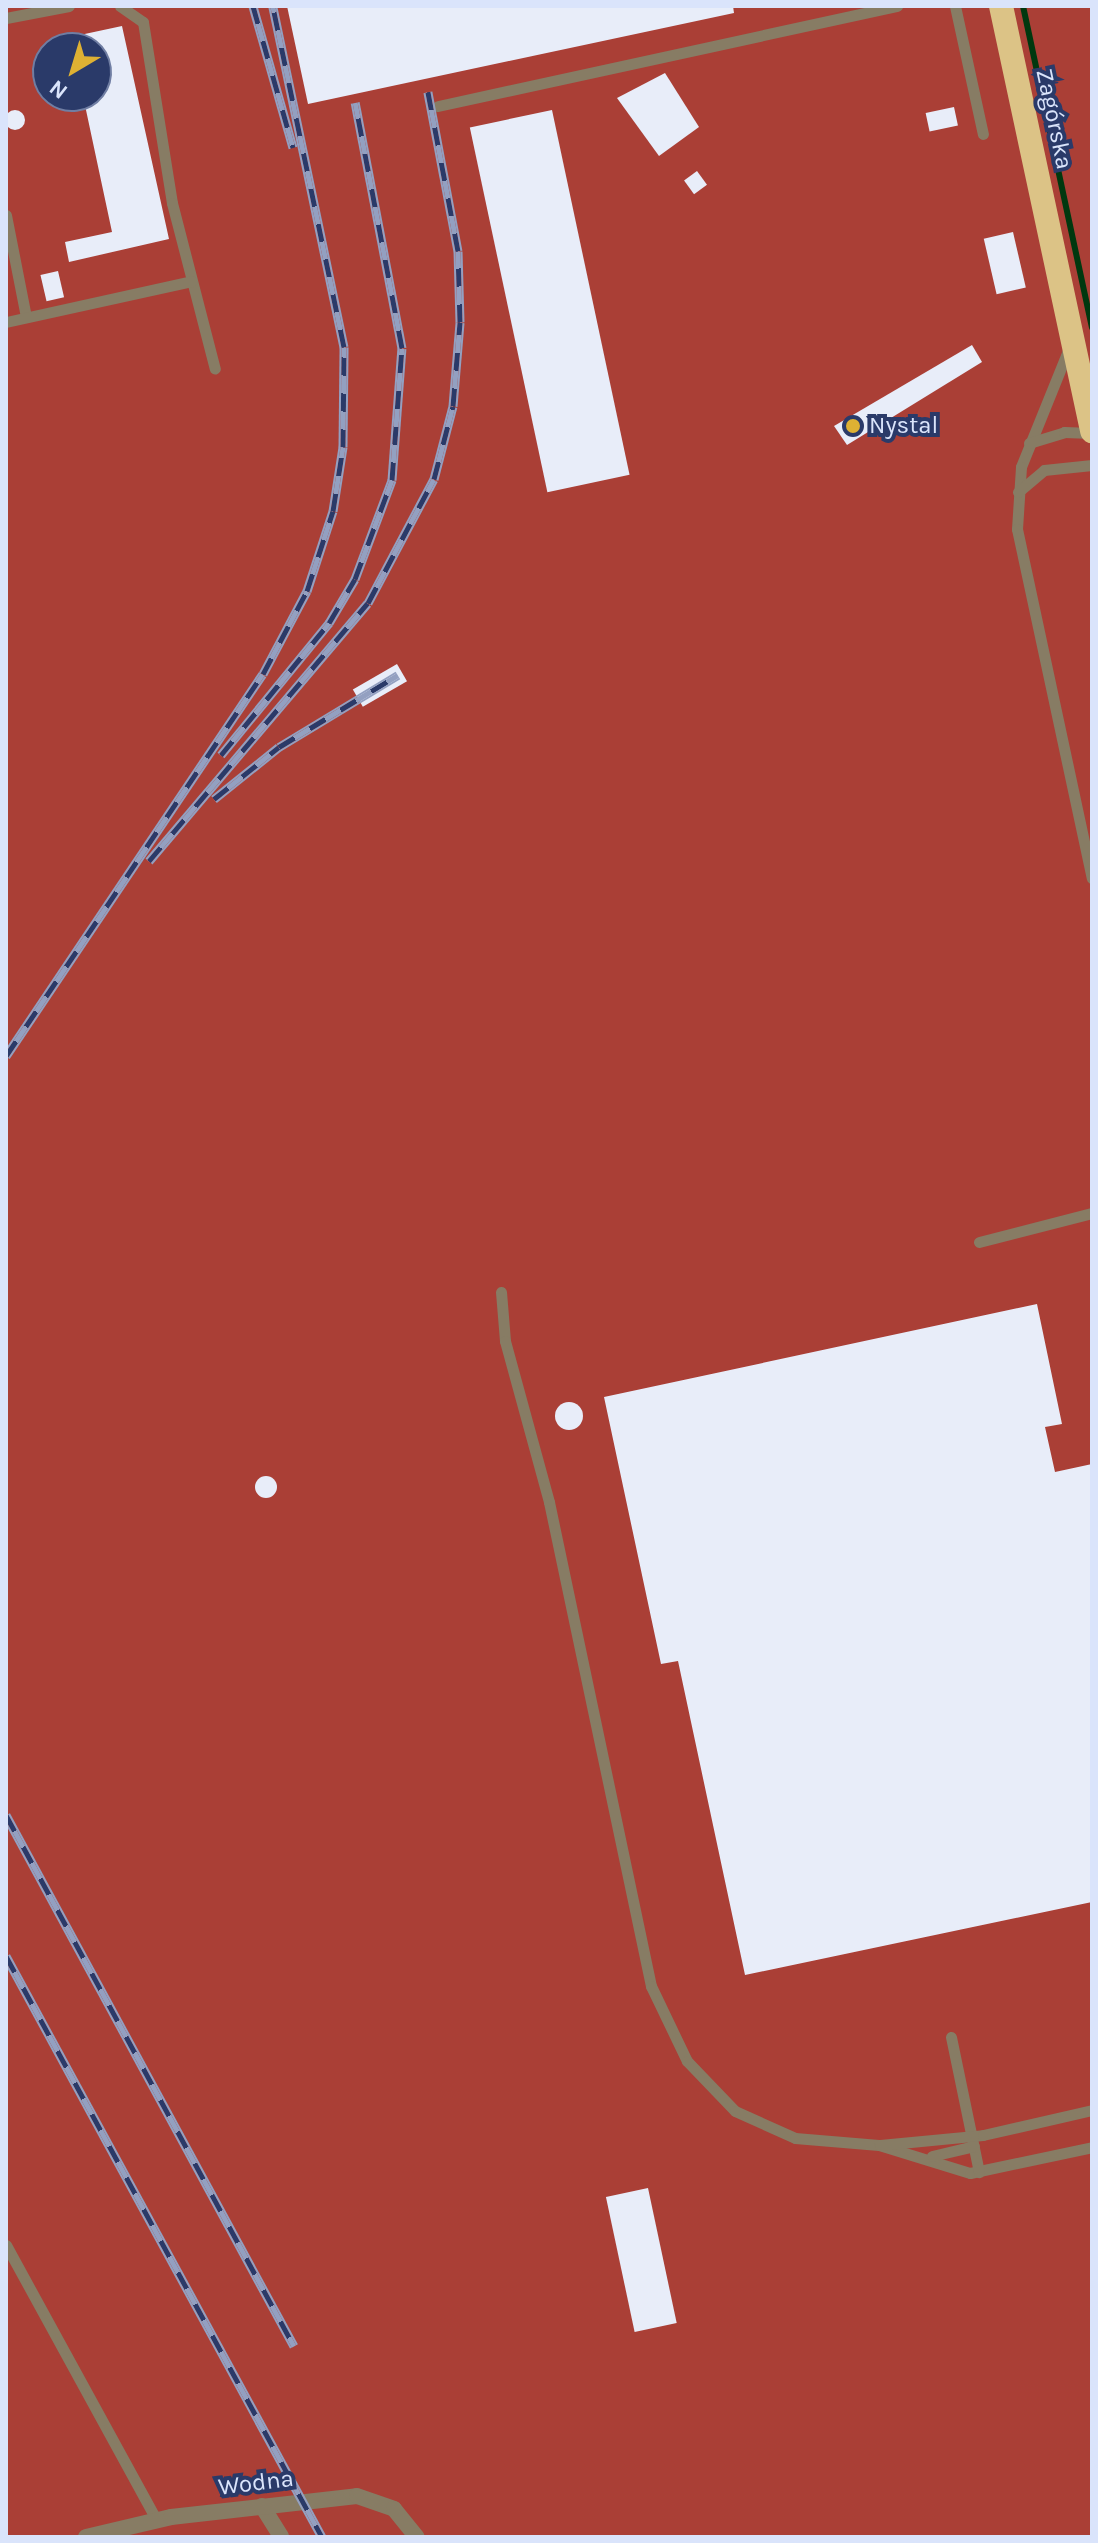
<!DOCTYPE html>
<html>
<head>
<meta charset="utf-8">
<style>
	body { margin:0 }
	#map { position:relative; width:1098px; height:2543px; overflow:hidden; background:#344474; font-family:Karla,sans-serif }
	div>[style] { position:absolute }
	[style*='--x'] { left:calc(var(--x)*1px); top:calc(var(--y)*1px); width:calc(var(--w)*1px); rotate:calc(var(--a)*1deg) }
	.green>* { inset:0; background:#aa3f36 }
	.stream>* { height:6px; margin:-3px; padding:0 3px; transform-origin:3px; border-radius:3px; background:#00380f }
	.building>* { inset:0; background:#e8edf9; transform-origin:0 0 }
	.round { border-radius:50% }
	.lane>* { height:11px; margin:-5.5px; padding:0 5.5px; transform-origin:5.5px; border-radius:5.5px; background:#877c64 }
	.street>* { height:16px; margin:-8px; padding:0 8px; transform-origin:8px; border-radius:8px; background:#877c64 }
	.highway>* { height:24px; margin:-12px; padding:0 12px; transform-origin:12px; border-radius:12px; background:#dcc386 }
	.rail>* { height:9px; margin-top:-4.5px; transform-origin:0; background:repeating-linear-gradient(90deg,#2a3a69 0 18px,#93a0c1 0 36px); box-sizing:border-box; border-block:2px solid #93a0c1 }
	.dots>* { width:22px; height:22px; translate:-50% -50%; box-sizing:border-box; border:4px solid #2a3a69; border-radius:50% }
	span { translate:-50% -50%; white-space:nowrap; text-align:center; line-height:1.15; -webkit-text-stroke:8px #2a3a69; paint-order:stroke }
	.street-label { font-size:24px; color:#dae4fb }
	.poi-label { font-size:24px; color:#dae4fb }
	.left { translate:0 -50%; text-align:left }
	.frame { position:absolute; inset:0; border:8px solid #dae4fb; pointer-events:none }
	.north { position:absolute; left:32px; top:32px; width:80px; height:80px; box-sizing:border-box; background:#2a3a69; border:2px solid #707ea3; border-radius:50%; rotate:218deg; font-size:22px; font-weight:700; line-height:32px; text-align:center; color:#dae4fb }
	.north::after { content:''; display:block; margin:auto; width:28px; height:36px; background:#deb133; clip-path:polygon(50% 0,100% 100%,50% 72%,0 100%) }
</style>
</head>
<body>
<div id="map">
	<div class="green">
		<i style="clip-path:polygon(evenodd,6px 6px,1092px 6px,1092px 2537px,6px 2537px,6px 6px,48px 48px,96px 48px,96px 96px,48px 96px,48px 48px)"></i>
	</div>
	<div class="stream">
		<i style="--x:1023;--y:6;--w:329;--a:77.9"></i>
	</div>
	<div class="building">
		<i style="clip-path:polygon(287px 6px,733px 6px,734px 13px,308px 104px)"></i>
		<i style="clip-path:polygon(122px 26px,169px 239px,69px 262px,65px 242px,112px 232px,83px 96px,96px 96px,96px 48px,52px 48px,52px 41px)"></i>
		<i style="clip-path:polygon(665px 73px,699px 127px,659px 156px,617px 98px)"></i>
		<i style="left:954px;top:107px;width:19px;height:29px;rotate:78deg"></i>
		<i style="left:552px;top:110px;width:373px;height:84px;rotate:78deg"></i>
		<i class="round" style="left:5px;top:110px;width:20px;height:20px"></i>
		<i style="left:697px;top:171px;width:17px;height:16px;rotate:54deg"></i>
		<i style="left:1013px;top:232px;width:57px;height:30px;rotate:77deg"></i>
		<i style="left:58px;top:271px;width:27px;height:18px;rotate:77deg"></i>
		<i style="clip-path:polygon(972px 345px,982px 362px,847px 445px,834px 426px)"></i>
		<i style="left:397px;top:664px;width:20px;height:51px;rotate:60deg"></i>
		<i style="clip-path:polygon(1037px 1304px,1062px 1424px,1045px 1427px,1055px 1472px,1092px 1464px,1092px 1902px,745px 1975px,678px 1661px,661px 1664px,604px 1397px)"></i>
		<i class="round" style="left:555px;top:1402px;width:28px;height:28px"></i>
		<i class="round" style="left:255px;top:1476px;width:22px;height:22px"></i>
		<i style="left:648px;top:2188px;width:138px;height:43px;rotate:78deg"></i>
	</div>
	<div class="lane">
		<i style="--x:120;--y:6;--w:28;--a:35"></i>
		<i style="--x:143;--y:22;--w:183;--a:80.9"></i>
		<i style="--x:172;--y:203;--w:171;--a:75.5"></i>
		<i style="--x:955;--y:6;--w:131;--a:77.7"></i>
		<i style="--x:6;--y:18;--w:64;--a:-10.8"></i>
		<i style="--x:438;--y:106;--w:470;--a:-12.3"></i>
		<i style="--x:6;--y:215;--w:104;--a:78.9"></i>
		<i style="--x:6;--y:322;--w:190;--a:-12.4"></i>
		<i style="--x:1069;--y:348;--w:128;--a:112"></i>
		<i style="--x:1021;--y:467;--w:62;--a:93.7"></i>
		<i style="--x:1017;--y:529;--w:357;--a:77.9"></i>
		<i style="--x:1029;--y:443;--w:37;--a:-17"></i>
		<i style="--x:1064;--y:432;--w:28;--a:2"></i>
		<i style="--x:1018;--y:492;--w:34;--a:-40"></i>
		<i style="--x:1044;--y:470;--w:48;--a:-5.9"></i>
		<i style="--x:979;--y:1242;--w:117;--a:-14.4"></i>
		<i style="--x:501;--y:1292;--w:49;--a:85.3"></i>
		<i style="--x:505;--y:1341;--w:167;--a:74.7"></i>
		<i style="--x:549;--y:1502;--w:495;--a:78.1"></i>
		<i style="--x:651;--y:1986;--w:83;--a:64.4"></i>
		<i style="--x:687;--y:2061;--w:69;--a:46.2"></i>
		<i style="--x:735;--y:2111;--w:66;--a:24.2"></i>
		<i style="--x:795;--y:2138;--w:84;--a:4.8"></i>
		<i style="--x:879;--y:2145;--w:95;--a:17.1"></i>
		<i style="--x:970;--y:2173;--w:125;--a:-12"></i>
		<i style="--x:951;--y:2037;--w:138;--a:78.3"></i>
		<i style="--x:880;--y:2145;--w:103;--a:-5.5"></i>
		<i style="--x:983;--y:2135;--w:112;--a:-12.9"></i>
		<i style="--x:932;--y:2156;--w:43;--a:-13.4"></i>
		<i style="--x:6;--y:2245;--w:315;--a:61.3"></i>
	</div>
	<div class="street">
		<i style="--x:262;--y:2506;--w:36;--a:58"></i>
		<i style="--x:86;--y:2537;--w:87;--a:-13.2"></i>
		<i style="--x:171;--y:2517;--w:187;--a:-6.4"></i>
		<i style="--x:357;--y:2496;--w:39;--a:19"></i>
		<i style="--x:394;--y:2509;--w:36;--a:51"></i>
	</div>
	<div class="highway">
		<i style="--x:1001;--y:6;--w:435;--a:77.9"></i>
	</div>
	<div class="rail">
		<i style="--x:253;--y:6;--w:147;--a:74.2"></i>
		<i style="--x:221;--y:755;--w:171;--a:-50.7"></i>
		<i style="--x:329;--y:623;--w:51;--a:-59.4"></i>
		<i style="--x:355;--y:579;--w:106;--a:-69.5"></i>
		<i style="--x:392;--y:480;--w:132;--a:-85.7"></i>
		<i style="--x:402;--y:348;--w:250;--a:-100.8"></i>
		<i style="--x:214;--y:799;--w:83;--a:-38.7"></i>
		<i style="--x:279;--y:747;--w:139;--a:-31.2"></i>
		<i style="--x:149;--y:861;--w:338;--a:-49.7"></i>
		<i style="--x:368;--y:603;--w:140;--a:-62"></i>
		<i style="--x:434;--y:479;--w:75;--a:-75.4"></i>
		<i style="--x:453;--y:406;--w:84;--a:-85.2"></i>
		<i style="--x:460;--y:322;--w:71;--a:-91.6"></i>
		<i style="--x:458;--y:251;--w:162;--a:-100.7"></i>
		<i style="--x:6;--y:1056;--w:460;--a:-56.1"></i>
		<i style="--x:263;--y:674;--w:94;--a:-62.1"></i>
		<i style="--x:307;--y:591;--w:84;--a:-72"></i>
		<i style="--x:333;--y:511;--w:65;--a:-81.1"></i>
		<i style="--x:343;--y:447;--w:100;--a:-89.4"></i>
		<i style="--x:344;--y:347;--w:348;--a:-101.8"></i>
		<i style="--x:6;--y:1815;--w:604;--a:61.53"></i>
		<i style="--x:6;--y:1956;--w:661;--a:61.46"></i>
	</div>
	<div class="dots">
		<i style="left:853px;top:426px;background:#deb133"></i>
	</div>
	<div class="street-label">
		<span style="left:1054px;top:119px;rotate:78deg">Zagórska</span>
		<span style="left:256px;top:2483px;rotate:-7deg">Wodna</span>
	</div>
	<div class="poi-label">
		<span class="left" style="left:869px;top:426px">Nystal</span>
	</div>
	<div class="frame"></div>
	<div class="north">N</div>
</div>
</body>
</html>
